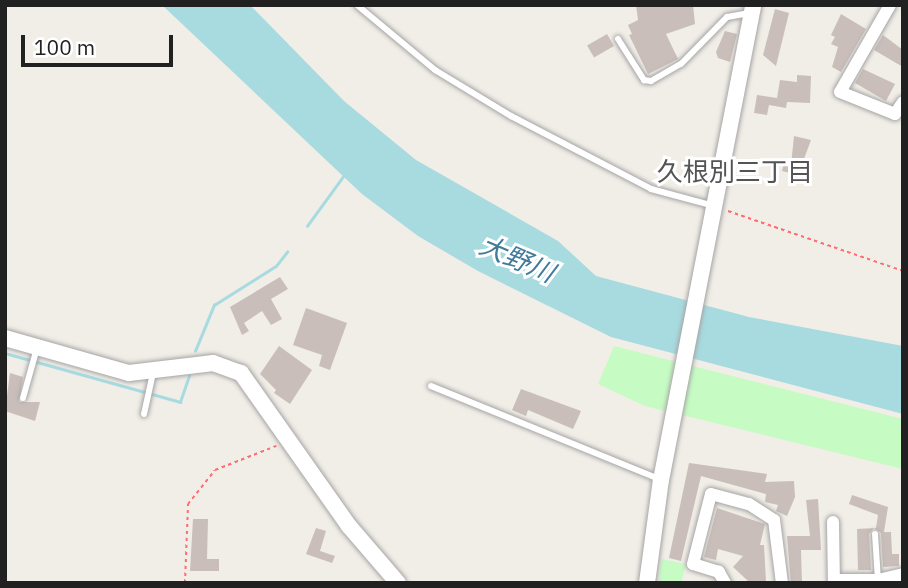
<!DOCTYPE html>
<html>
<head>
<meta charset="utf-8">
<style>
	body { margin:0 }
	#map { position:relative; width:908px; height:588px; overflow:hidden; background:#f1ede7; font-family:"IBM Plex Sans","Noto Sans JP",sans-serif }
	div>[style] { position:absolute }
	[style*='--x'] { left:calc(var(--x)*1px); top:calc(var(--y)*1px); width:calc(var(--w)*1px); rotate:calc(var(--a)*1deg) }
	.park>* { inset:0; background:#c7fbc4 }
	.water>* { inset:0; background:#a7dbe0 }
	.stream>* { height:2.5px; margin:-1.25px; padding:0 1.25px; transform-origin:1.25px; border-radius:1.25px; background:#a7dbe0 }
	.building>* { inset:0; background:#c9beba; transform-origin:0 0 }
	.path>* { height:2px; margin-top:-1px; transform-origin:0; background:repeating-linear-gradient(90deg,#fe6c71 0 3.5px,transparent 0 7px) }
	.roads { filter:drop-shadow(0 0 2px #a5a5a5) drop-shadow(0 0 2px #a5a5a5) }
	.service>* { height:6px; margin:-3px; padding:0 3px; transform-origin:3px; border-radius:3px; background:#fff }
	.minor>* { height:12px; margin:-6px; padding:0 6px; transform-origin:6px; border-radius:6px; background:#fff }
	.tertiary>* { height:16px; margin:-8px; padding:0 8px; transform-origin:8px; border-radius:8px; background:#fff }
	span { translate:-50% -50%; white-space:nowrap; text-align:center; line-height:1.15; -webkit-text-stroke:6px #fff; paint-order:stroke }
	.neighbourhood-label { font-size:26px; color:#545454 }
	.water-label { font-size:26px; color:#417b9c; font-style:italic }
	.frame { position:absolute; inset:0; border:7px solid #212121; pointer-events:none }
	.scale { position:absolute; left:21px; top:35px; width:152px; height:32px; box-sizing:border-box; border:4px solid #212121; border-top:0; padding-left:9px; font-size:21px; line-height:24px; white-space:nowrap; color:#212121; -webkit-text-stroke:5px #fff; paint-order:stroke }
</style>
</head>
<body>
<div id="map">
	<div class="park">
		<i style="clip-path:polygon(614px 346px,903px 419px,903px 469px,645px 406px,598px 384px)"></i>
		<i style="clip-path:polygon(661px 559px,686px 564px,681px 583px,659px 583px)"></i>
	</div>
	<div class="water">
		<i style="clip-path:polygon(162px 5px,250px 5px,344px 101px,416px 160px,558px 241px,596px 276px,749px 317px,903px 346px,903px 414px,611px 337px,478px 271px,418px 236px,362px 194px)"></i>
	</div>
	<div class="stream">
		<i style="--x:307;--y:226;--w:63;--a:-54"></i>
		<i style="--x:195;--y:351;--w:50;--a:-67.6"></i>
		<i style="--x:214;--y:305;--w:73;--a:-32.2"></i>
		<i style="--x:276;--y:266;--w:18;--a:-52"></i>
		<i style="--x:5;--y:353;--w:182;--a:15.6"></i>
		<i style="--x:180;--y:402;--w:28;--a:-71"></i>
	</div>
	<div class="building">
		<i style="clip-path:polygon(636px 5px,693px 5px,695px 24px,666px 34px,678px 59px,648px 74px,629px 35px,632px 34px,628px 25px,638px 20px)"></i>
		<i style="clip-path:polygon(775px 9px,789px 13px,776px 66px,763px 55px)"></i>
		<i style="clip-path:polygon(841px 14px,866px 29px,841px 72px,832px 67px,838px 47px,831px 44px,835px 37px,831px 35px)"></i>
		<i style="clip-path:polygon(725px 31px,737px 34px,730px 62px,718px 58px,716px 52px)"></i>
		<i style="left:607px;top:34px;width:14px;height:23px;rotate:60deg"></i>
		<i style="clip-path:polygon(883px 35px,903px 50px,903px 67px,874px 50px)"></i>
		<i style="clip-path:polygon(863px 69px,895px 84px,886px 101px,855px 83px)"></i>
		<i style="clip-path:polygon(797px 75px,811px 76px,810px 103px,787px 102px,786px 108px,769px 105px,767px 115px,754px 113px,757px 95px,777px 98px,780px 80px,797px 82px)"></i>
		<i style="clip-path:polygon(794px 136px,811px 140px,798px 175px,782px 171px,784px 163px,791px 165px)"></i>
		<i style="clip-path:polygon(280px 277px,288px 289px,271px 299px,282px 319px,271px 325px,262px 311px,244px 323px,249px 331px,242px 335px,230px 307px)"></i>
		<i style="clip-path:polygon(306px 308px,347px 323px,330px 370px,319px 366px,322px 355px,293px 345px)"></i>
		<i style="clip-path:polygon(279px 346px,312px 370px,290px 404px,274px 393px,276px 390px,260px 374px)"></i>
		<i style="clip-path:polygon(10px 373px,23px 377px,19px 402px,40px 402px,35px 421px,5px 411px)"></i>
		<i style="clip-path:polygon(521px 389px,581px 411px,573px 429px,528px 410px,526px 416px,512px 410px)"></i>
		<i style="clip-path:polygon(689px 463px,767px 474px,765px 482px,794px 481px,795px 497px,787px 516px,776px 511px,778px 505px,765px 502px,766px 494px,701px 476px,681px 561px,669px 558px)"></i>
		<i style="clip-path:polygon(852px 495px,888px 507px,884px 532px,891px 532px,892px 554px,899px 554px,899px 566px,883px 567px,881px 533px,874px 528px,869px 534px,871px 570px,858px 570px,857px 529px,876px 528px,878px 515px,849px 504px)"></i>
		<i style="clip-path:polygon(818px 499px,821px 550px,801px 550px,802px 583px,791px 583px,787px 536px,810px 536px,806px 500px)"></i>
		<i style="clip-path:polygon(717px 508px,765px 524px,760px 545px,764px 545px,766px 581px,748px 581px,733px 567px,743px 556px,718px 549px,716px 560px,704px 557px)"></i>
		<i style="clip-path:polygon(193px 519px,208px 519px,207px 559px,219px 559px,219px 571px,190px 571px)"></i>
		<i style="clip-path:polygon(316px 528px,326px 531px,320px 551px,335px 556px,332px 563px,306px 554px)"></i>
	</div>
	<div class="path">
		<i style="--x:728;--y:211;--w:185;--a:18.9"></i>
		<i style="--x:185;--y:583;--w:79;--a:-87.8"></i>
		<i style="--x:188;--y:504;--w:43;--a:-51.5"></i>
		<i style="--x:215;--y:470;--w:66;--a:-21.5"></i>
	</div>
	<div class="roads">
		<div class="service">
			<i style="--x:357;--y:5;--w:102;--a:39.8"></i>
			<i style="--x:435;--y:70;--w:89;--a:31.2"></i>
			<i style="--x:511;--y:116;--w:158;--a:27.5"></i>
			<i style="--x:651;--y:189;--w:65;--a:15.1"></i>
			<i style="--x:618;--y:39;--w:49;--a:57.6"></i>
			<i style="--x:644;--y:80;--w:7;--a:8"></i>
			<i style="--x:651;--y:81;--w:34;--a:-30"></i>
			<i style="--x:681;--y:64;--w:66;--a:-45.6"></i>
			<i style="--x:727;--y:17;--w:23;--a:-10"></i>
			<i style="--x:431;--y:386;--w:246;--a:22.2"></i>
			<i style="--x:23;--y:398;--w:52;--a:-74.4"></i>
			<i style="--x:144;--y:414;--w:42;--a:-77.6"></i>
			<i style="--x:875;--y:534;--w:46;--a:86.3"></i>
		</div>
		<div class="minor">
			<i style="--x:890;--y:5;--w:100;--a:119.9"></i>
			<i style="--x:840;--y:92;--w:59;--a:21.8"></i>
			<i style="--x:895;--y:114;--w:14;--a:-56"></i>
			<i style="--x:833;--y:522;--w:61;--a:89.1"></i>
			<i style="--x:834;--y:580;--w:44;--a:0"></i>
			<i style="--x:878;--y:580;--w:26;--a:-13"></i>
			<i style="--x:725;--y:583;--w:13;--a:-119"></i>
			<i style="--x:719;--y:572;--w:27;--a:-163"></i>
			<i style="--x:693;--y:564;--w:72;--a:-75.6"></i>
			<i style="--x:711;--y:494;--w:39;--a:15"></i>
			<i style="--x:749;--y:504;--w:30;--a:33"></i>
			<i style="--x:774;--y:520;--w:64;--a:82.8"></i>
		</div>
		<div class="tertiary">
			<i style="--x:5;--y:338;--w:129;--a:15.8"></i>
			<i style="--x:129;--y:373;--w:85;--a:-6.8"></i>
			<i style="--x:213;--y:363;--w:30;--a:20"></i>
			<i style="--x:241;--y:373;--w:187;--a:54.8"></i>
			<i style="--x:349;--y:526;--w:75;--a:49.3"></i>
			<i style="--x:647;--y:583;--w:104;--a:-82.3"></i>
			<i style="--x:661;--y:480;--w:484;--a:-79"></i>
		</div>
	</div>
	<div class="neighbourhood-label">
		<span style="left:735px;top:172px">久根別三丁目</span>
	</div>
	<div class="water-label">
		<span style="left:517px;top:259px;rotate:23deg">大野川</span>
	</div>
	<div class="frame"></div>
	<div class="scale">100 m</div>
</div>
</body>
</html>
